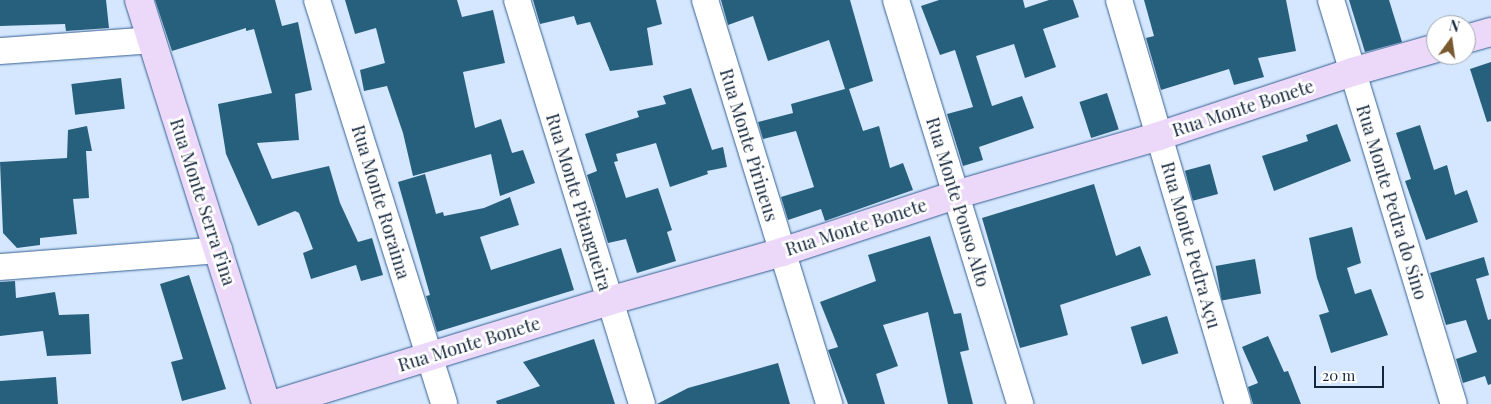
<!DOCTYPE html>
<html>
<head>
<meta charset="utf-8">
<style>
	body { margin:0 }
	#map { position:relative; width:1491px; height:404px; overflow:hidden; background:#d4e7fe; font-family:"Playfair Display",serif }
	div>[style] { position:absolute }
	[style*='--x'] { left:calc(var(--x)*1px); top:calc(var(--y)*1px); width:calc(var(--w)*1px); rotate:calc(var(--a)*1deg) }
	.building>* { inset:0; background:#27607c; transform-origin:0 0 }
	.roads { filter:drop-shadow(0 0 1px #345f91) drop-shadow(0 0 1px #345f91) }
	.street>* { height:26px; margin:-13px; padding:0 13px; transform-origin:13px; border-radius:13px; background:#fff }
	.secondary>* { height:28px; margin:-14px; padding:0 14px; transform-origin:14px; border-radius:14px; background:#ecd8f8 }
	span { translate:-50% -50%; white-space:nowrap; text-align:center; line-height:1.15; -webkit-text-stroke:5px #fff; paint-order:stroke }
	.street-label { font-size:18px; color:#13263b }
	.north { position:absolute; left:1426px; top:15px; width:50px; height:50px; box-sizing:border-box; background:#fff; border:1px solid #a1a8b1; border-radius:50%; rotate:14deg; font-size:14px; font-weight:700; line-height:20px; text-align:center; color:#13263b }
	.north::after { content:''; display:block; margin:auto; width:18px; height:22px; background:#79592f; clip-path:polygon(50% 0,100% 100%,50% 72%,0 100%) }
	.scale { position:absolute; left:1314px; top:366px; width:70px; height:22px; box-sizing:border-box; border:2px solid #13263b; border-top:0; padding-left:6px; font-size:15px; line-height:18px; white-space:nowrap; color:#13263b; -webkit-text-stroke:4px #fff; paint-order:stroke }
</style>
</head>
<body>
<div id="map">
	<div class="building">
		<i style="clip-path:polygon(0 0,106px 0,109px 28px,66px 31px,65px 24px,0 26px)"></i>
		<i style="clip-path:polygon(155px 0,275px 0,282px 26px,298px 22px,312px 90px,295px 94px,299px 140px,257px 143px,272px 179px,329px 166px,340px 203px,358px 242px,372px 238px,383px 275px,361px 281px,356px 265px,311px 279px,303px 253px,313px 249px,299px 213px,295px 211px,258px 226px,226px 154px,218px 104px,272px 93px,254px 29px,246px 31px,246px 28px,172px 51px)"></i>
		<i style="clip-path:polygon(345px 0,457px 0,462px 17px,493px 10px,505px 63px,463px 72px,475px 128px,501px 119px,512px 153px,523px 150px,535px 183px,500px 196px,491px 154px,413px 176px,403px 133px,387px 86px,364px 91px,360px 70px,385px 63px,376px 28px,355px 34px)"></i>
		<i style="clip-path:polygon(533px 0,656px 0,662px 24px,647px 28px,653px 65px,610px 71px,590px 22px,577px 25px,574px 16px,540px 24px)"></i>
		<i style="clip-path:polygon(721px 0,850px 0,873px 81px,849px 89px,863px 131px,879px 126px,890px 168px,903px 163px,913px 190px,825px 221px,821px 209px,788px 220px,781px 197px,814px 187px,796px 131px,763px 139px,758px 122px,793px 113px,791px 104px,845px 89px,829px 40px,768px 61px,753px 16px,728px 25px)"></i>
		<i style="clip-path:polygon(939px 0,1023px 0,1025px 8px,1049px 0,1073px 0,1079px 17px,1043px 29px,1056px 67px,1025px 78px,1014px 44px,976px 56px,992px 106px,1022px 96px,1034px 128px,979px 147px,983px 160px,963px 166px,947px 114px,973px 107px,955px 50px,940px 55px,921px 6px)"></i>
		<i style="clip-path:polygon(1144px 0,1286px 0,1296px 51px,1258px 58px,1264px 77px,1234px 85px,1229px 69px,1161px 90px,1146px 38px,1154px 36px)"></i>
		<i style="clip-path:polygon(1349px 0,1389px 0,1402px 42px,1365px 52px)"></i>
		<i style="clip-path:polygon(1491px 62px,1491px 121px,1487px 122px,1470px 69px)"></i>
		<i style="left:121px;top:78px;width:31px;height:50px;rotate:83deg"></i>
		<i style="clip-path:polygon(691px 88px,712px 150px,723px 147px,727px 167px,707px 171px,708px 174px,670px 187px,656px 143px,616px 154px,618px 161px,614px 162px,626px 198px,658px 188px,672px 230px,667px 232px,676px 261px,637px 273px,626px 239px,608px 243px,587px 175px,597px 171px,585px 134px,639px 117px,637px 111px,666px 104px,663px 96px)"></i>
		<i style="left:1107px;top:93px;width:38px;height:29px;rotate:72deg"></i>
		<i style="clip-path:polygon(1337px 124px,1351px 161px,1274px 191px,1262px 156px,1308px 141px,1306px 135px)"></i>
		<i style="clip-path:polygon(1420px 125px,1434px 170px,1447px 165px,1455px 195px,1467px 190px,1478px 222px,1426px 240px,1405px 181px,1411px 179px,1396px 133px)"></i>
		<i style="clip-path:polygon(87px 126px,92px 151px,86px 151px,89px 198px,73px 199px,77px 234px,40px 238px,40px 245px,17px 248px,3px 233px,0 162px,67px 158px,68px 130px)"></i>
		<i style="left:1210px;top:164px;width:31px;height:26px;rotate:75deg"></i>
		<i style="clip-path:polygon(425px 174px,436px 214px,443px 212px,444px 216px,484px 208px,510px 197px,519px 225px,480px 237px,491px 270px,561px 248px,574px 290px,437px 332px,426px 296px,430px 295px,398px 182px)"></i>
		<i style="clip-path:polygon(1094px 184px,1116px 256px,1140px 246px,1151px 275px,1060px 305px,1068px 335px,1020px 348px,982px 218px)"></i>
		<i style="clip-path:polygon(1352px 227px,1361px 263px,1347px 268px,1355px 294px,1371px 289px,1388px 335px,1331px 353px,1319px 315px,1329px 312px,1317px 278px,1309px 238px)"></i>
		<i style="clip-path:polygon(930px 236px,954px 314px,961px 313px,969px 350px,960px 352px,973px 404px,948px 404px,928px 312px,883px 325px,898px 366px,876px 374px,885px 404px,848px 404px,828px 350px,838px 347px,820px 302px,876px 281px,868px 255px)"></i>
		<i style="clip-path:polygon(1484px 257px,1489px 275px,1476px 279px,1488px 320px,1491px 319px,1491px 384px,1488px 385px,1485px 376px,1463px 383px,1456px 359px,1477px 352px,1466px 320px,1446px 325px,1430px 273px)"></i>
		<i style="left:1255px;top:259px;width:35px;height:40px;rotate:80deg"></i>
		<i style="clip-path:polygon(189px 275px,226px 389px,182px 401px,171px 362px,183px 359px,160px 284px)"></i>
		<i style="clip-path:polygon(15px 281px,16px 298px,55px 292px,59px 315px,89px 314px,91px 354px,47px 356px,43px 331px,0 336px,0 282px)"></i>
		<i style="left:1167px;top:316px;width:39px;height:38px;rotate:73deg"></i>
		<i style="clip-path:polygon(1268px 336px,1284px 372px,1288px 371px,1301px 404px,1253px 404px,1248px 387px,1258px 383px,1242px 347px)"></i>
		<i style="clip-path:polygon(594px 339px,615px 404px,497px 404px,496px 401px,540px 386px,523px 362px)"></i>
		<i style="clip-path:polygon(778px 363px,790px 404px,657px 404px,688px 388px)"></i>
		<i style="clip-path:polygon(56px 377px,58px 404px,0 404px,0 381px)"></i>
	</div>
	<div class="roads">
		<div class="street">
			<i style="--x:317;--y:0;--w:423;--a:72.5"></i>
			<i style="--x:517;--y:0;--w:423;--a:72.8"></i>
			<i style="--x:705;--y:0;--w:423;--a:72.9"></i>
			<i style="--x:896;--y:0;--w:423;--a:72.9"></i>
			<i style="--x:1119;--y:0;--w:421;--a:73.6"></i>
			<i style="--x:1331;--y:0;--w:422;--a:73.1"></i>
			<i style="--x:0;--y:51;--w:152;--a:-4.1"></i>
			<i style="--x:0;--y:267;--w:220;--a:-4.4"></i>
		</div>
		<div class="secondary">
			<i style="--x:139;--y:0;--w:423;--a:72.5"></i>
			<i style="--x:1466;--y:39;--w:26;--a:-16"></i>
			<i style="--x:275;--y:404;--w:350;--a:-17.1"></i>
			<i style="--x:609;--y:301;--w:180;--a:-15.8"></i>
			<i style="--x:782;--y:252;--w:182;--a:-18.2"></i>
			<i style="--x:955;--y:195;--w:212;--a:-16.1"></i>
			<i style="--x:1159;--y:136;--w:203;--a:-18.3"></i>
			<i style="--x:1352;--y:72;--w:87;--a:-15.9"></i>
		</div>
	</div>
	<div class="street-label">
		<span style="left:1243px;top:108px;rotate:-18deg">Rua Monte Bonete</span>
		<span style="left:749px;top:145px;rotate:73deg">Rua Monte Pirineus</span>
		<span style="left:203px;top:202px;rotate:72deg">Rua Monte Serra Fina</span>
		<span style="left:381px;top:202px;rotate:73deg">Rua Monte Roraima</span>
		<span style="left:579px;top:202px;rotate:73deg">Rua Monte Pitangueira</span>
		<span style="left:958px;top:202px;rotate:73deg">Rua Monte Pouso Alto</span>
		<span style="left:1392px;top:202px;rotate:73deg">Rua Monte Pedra do Sino</span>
		<span style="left:856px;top:227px;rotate:-18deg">Rua Monte Bonete</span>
		<span style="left:1191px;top:245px;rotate:74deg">Rua Monte Pedra Açu</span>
		<span style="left:469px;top:344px;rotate:-17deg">Rua Monte Bonete</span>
	</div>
	<div class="north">N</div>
	<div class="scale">20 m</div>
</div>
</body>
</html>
